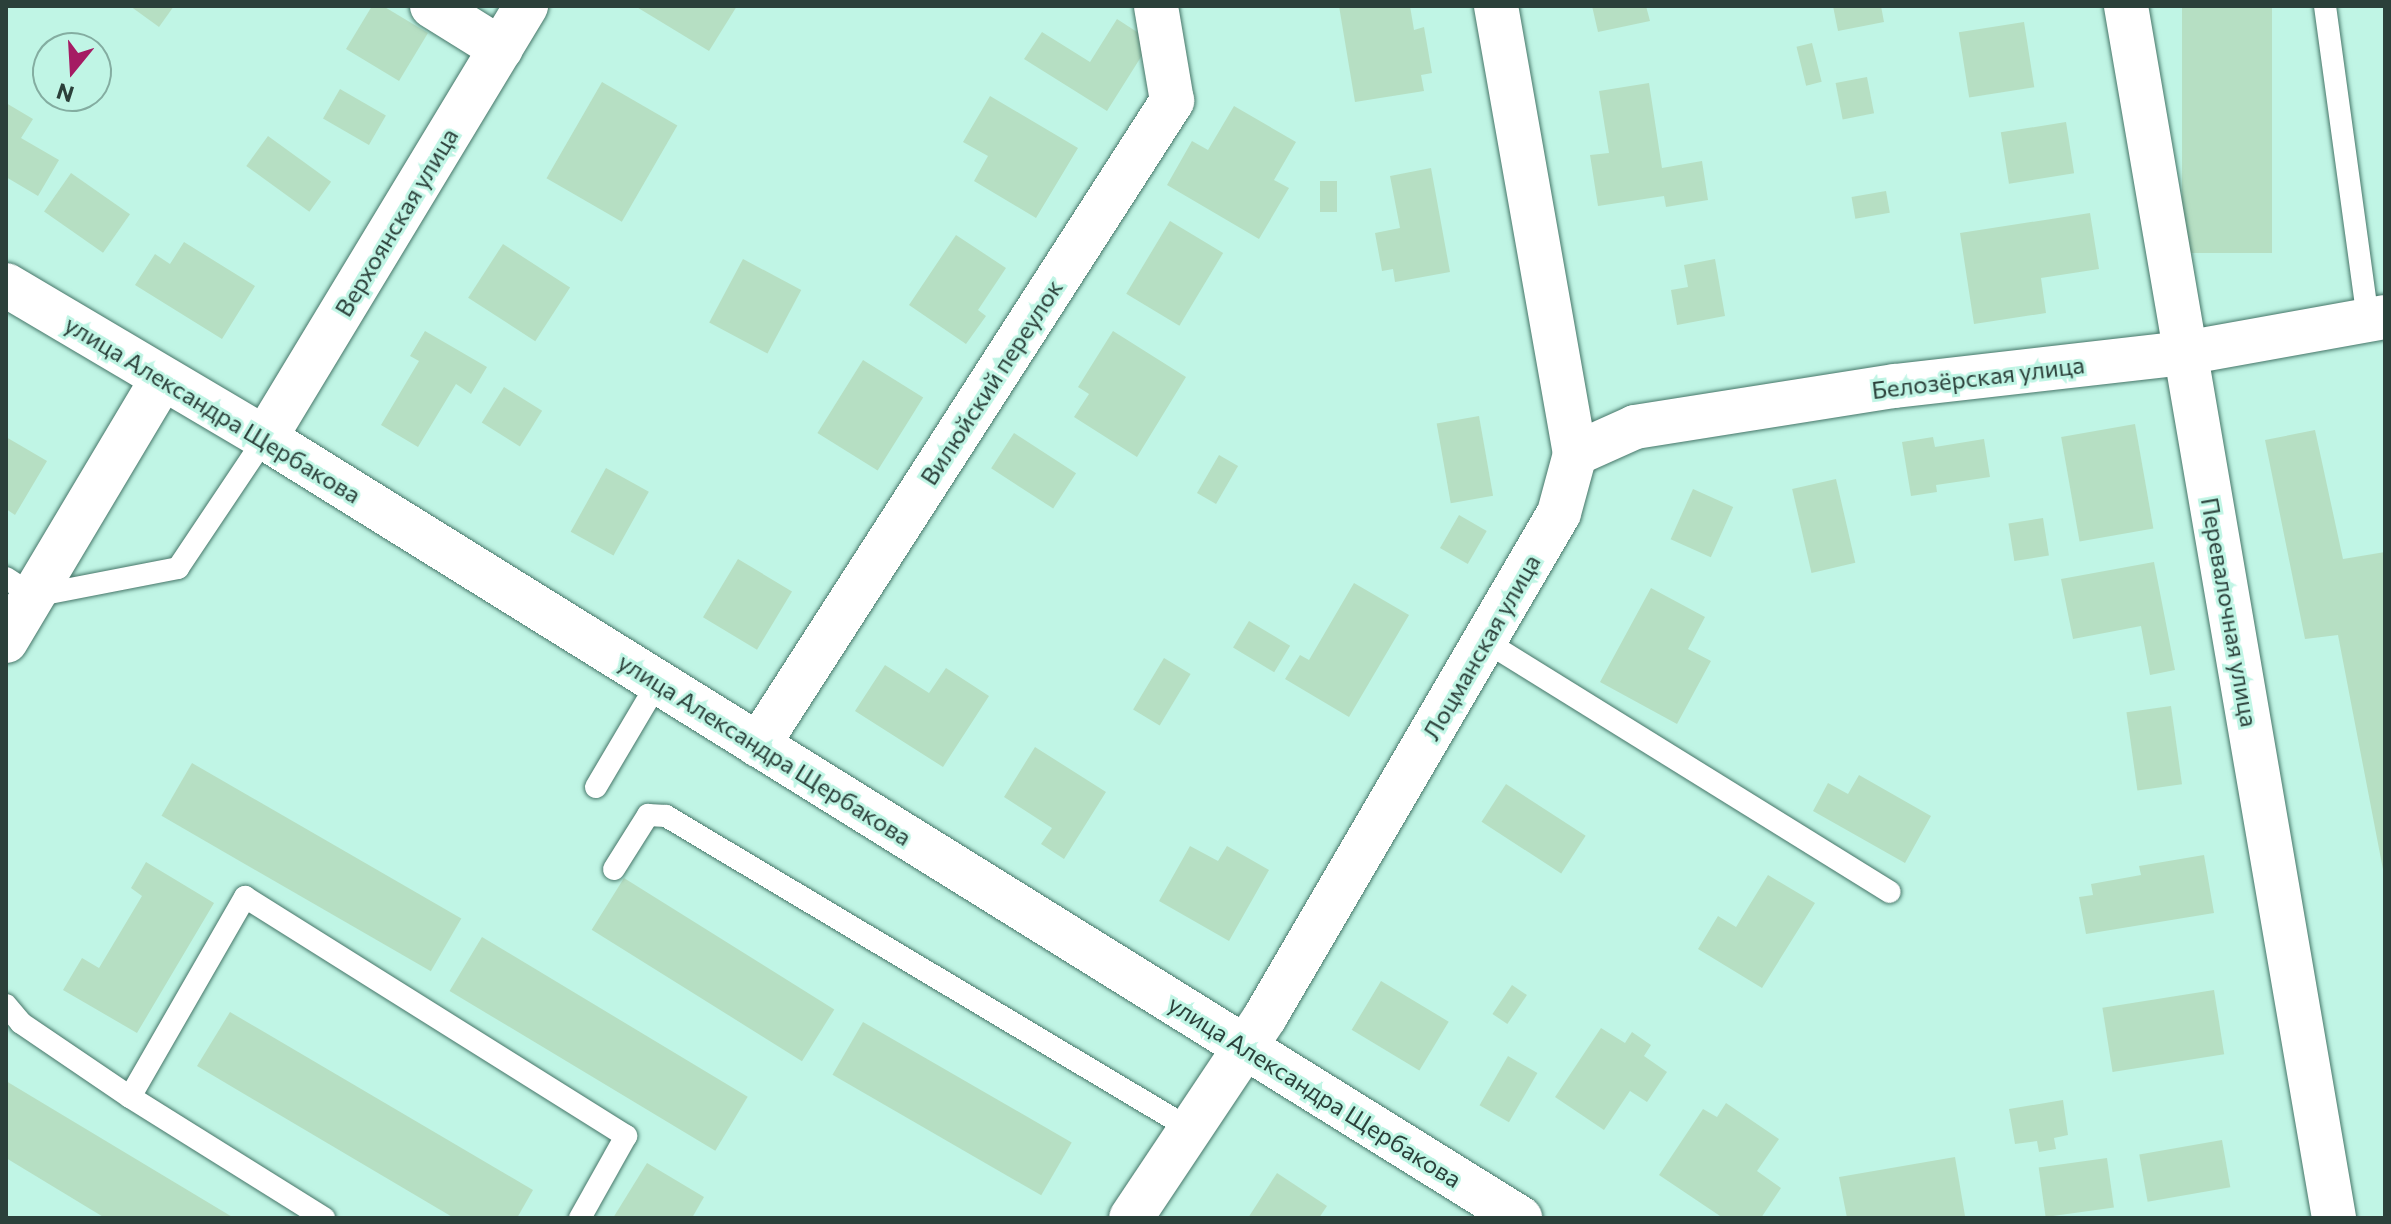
<!DOCTYPE html>
<html>
<head>
<meta charset="utf-8">
<style>
	body { margin:0 }
	#map { position:relative; width:2391px; height:1224px; overflow:hidden; background:#c0f5e5; font-family:Commissioner,sans-serif }
	div>[style] { position:absolute }
	[style*='--x'] { left:calc(var(--x)*1px); top:calc(var(--y)*1px); width:calc(var(--w)*1px); rotate:calc(var(--a)*1deg) }
	.building>* { inset:0; background:#b6dfc3; transform-origin:0 0 }
	.roads { filter:drop-shadow(0 0 2px #467669) drop-shadow(0 0 2px #467669) }
	.lane>* { height:22px; margin:-11px; padding:0 11px; transform-origin:11px; border-radius:11px; background:#fff }
	.street>* { height:44px; margin:-22px; padding:0 22px; transform-origin:22px; border-radius:22px; background:#fff }
	.secondary>* { height:44px; margin:-22px; padding:0 22px; transform-origin:22px; border-radius:22px; background:#fff }
	span { translate:-50% -50%; white-space:nowrap; text-align:center; line-height:1.15; -webkit-text-stroke:6px #c0f5e5; paint-order:stroke }
	.street-label { font-size:24px; color:#2b403a }
	.frame { position:absolute; inset:0; border:8px solid #2b403a; pointer-events:none }
	.north { position:absolute; left:32px; top:32px; width:80px; height:80px; box-sizing:border-box; background:#c0f5e5; border:2px solid #84ada1; border-radius:50%; rotate:198deg; font-size:22px; font-weight:700; line-height:32px; text-align:center; color:#2b403a }
	.north::after { content:''; display:block; margin:auto; width:28px; height:36px; background:#a51b63; clip-path:polygon(50% 0,100% 100%,50% 72%,0 100%) }
</style>
</head>
<body>
<div id="map">
	<div class="building">
		<i style="clip-path:polygon(130px 6px,174px 6px,159px 27px)"></i>
		<i style="clip-path:polygon(372px 6px,383px 6px,428px 33px,399px 81px,346px 49px)"></i>
		<i style="clip-path:polygon(635px 6px,737px 6px,709px 51px)"></i>
		<i style="clip-path:polygon(1339px 6px,1410px 6px,1414px 30px,1424px 27px,1432px 73px,1421px 75px,1424px 91px,1355px 102px)"></i>
		<i style="clip-path:polygon(1592px 6px,1646px 6px,1650px 21px,1598px 32px)"></i>
		<i style="clip-path:polygon(1833px 6px,1881px 6px,1884px 22px,1838px 31px)"></i>
		<i style="left:2182px;top:6px;width:90px;height:247px"></i>
		<i style="clip-path:polygon(1117px 19px,1151px 41px,1107px 111px,1024px 59px,1042px 32px,1090px 62px)"></i>
		<i style="left:2024px;top:22px;width:66px;height:66px;rotate:81deg"></i>
		<i style="left:1812px;top:43px;width:40px;height:16px;rotate:76deg"></i>
		<i style="left:1867px;top:77px;width:37px;height:32px;rotate:79deg"></i>
		<i style="left:602px;top:82px;width:87px;height:111px;rotate:30deg"></i>
		<i style="clip-path:polygon(1649px 83px,1662px 168px,1702px 161px,1708px 200px,1666px 207px,1664px 196px,1598px 206px,1590px 155px,1609px 153px,1599px 91px)"></i>
		<i style="left:340px;top:89px;width:53px;height:34px;rotate:30deg"></i>
		<i style="clip-path:polygon(990px 96px,1078px 148px,1036px 218px,974px 181px,988px 156px,963px 142px)"></i>
		<i style="clip-path:polygon(6px 103px,33px 119px,21px 138px,59px 160px,38px 196px,6px 177px)"></i>
		<i style="clip-path:polygon(1234px 106px,1296px 142px,1274px 180px,1289px 188px,1259px 239px,1167px 185px,1192px 141px,1208px 150px)"></i>
		<i style="left:2066px;top:122px;width:52px;height:66px;rotate:81deg"></i>
		<i style="left:268px;top:136px;width:78px;height:37px;rotate:36deg"></i>
		<i style="clip-path:polygon(1431px 168px,1450px 272px,1395px 282px,1393px 269px,1382px 271px,1375px 233px,1400px 228px,1390px 176px)"></i>
		<i style="left:71px;top:173px;width:72px;height:47px;rotate:35deg"></i>
		<i style="left:1320px;top:181px;width:17px;height:31px"></i>
		<i style="left:1886px;top:191px;width:22px;height:35px;rotate:80deg"></i>
		<i style="clip-path:polygon(2090px 213px,2099px 269px,2041px 278px,2046px 313px,1974px 324px,1960px 233px)"></i>
		<i style="left:1170px;top:221px;width:62px;height:85px;rotate:31deg"></i>
		<i style="clip-path:polygon(956px 235px,1006px 268px,978px 310px,986px 316px,966px 344px,909px 305px)"></i>
		<i style="clip-path:polygon(184px 242px,255px 286px,222px 339px,135px 285px,155px 254px,170px 264px)"></i>
		<i style="left:503px;top:244px;width:80px;height:64px;rotate:33deg"></i>
		<i style="left:743px;top:259px;width:66px;height:72px;rotate:28deg"></i>
		<i style="clip-path:polygon(1715px 259px,1725px 316px,1677px 325px,1671px 290px,1688px 287px,1684px 265px)"></i>
		<i style="clip-path:polygon(425px 331px,487px 367px,471px 394px,456px 384px,418px 447px,381px 425px,419px 361px,410px 356px)"></i>
		<i style="clip-path:polygon(1113px 331px,1186px 377px,1137px 457px,1074px 417px,1089px 394px,1078px 387px)"></i>
		<i style="left:863px;top:360px;width:71px;height:86px;rotate:32deg"></i>
		<i style="left:504px;top:387px;width:45px;height:42px;rotate:32deg"></i>
		<i style="left:1479px;top:416px;width:81px;height:43px;rotate:80deg"></i>
		<i style="left:2135px;top:424px;width:106px;height:75px;rotate:80deg"></i>
		<i style="clip-path:polygon(2315px 430px,2343px 559px,2385px 552px,2385px 880px,2338px 635px,2305px 639px,2265px 440px)"></i>
		<i style="left:1014px;top:433px;width:74px;height:42px;rotate:33deg"></i>
		<i style="clip-path:polygon(6px 437px,47px 461px,15px 515px,6px 509px)"></i>
		<i style="clip-path:polygon(1933px 437px,1935px 447px,1984px 439px,1990px 477px,1936px 485px,1937px 492px,1911px 496px,1902px 442px)"></i>
		<i style="left:1219px;top:455px;width:22px;height:44px;rotate:30deg"></i>
		<i style="left:606px;top:468px;width:49px;height:73px;rotate:29deg"></i>
		<i style="left:1836px;top:479px;width:86px;height:45px;rotate:77deg"></i>
		<i style="left:1693px;top:489px;width:44px;height:55px;rotate:24deg"></i>
		<i style="left:1459px;top:515px;width:32px;height:38px;rotate:30deg"></i>
		<i style="left:2043px;top:518px;width:38px;height:35px;rotate:81deg"></i>
		<i style="left:738px;top:559px;width:63px;height:68px;rotate:31deg"></i>
		<i style="clip-path:polygon(2154px 562px,2175px 670px,2150px 675px,2141px 626px,2073px 639px,2061px 579px)"></i>
		<i style="clip-path:polygon(1354px 583px,1409px 615px,1349px 717px,1285px 679px,1300px 655px,1309px 660px)"></i>
		<i style="clip-path:polygon(1651px 588px,1705px 617px,1688px 649px,1711px 661px,1677px 724px,1600px 682px)"></i>
		<i style="left:1249px;top:621px;width:48px;height:31px;rotate:31deg"></i>
		<i style="left:1164px;top:658px;width:31px;height:60px;rotate:31deg"></i>
		<i style="clip-path:polygon(885px 665px,929px 693px,946px 668px,989px 696px,943px 767px,855px 711px)"></i>
		<i style="left:2171px;top:706px;width:79px;height:45px;rotate:82deg"></i>
		<i style="clip-path:polygon(1035px 747px,1106px 792px,1064px 859px,1041px 844px,1052px 828px,1004px 797px)"></i>
		<i style="left:192px;top:763px;width:311px;height:61px;rotate:30deg"></i>
		<i style="clip-path:polygon(1859px 775px,1931px 816px,1905px 863px,1813px 811px,1828px 783px,1848px 794px)"></i>
		<i style="left:1506px;top:784px;width:95px;height:45px;rotate:33deg"></i>
		<i style="clip-path:polygon(1190px 846px,1218px 861px,1227px 846px,1269px 870px,1229px 941px,1159px 901px)"></i>
		<i style="clip-path:polygon(2204px 855px,2214px 913px,2086px 934px,2079px 897px,2093px 895px,2091px 884px,2141px 875px,2139px 866px)"></i>
		<i style="clip-path:polygon(146px 862px,214px 903px,137px 1033px,63px 990px,82px 958px,99px 968px,142px 896px,131px 888px)"></i>
		<i style="clip-path:polygon(1768px 875px,1815px 903px,1762px 988px,1698px 949px,1718px 916px,1736px 927px)"></i>
		<i style="left:624px;top:878px;width:248px;height:61px;rotate:32deg"></i>
		<i style="left:482px;top:937px;width:310px;height:63px;rotate:31deg"></i>
		<i style="left:1381px;top:981px;width:79px;height:57px;rotate:31deg"></i>
		<i style="left:1512px;top:985px;width:18px;height:35px;rotate:34deg"></i>
		<i style="left:2214px;top:990px;width:65px;height:113px;rotate:81deg"></i>
		<i style="clip-path:polygon(230px 1012px,533px 1190px,517px 1218px,454px 1218px,197px 1066px)"></i>
		<i style="left:863px;top:1022px;width:241px;height:61px;rotate:30deg"></i>
		<i style="clip-path:polygon(1601px 1028px,1625px 1043px,1632px 1032px,1651px 1045px,1644px 1056px,1667px 1072px,1647px 1102px,1630px 1091px,1604px 1130px,1555px 1097px)"></i>
		<i style="left:1508px;top:1056px;width:34px;height:57px;rotate:30deg"></i>
		<i style="clip-path:polygon(6px 1081px,234px 1218px,105px 1218px,6px 1158px)"></i>
		<i style="clip-path:polygon(2063px 1100px,2068px 1135px,2054px 1138px,2056px 1149px,2039px 1152px,2037px 1141px,2015px 1144px,2009px 1109px)"></i>
		<i style="clip-path:polygon(1726px 1103px,1779px 1139px,1757px 1171px,1781px 1188px,1761px 1218px,1723px 1218px,1659px 1175px,1703px 1109px,1717px 1117px)"></i>
		<i style="left:2222px;top:1140px;width:48px;height:84px;rotate:80deg"></i>
		<i style="clip-path:polygon(1955px 1157px,1965px 1216px,1847px 1218px,1839px 1177px)"></i>
		<i style="left:2107px;top:1158px;width:50px;height:69px;rotate:82deg"></i>
		<i style="clip-path:polygon(647px 1163px,704px 1197px,692px 1218px,613px 1218px)"></i>
		<i style="clip-path:polygon(1277px 1173px,1327px 1206px,1319px 1218px,1248px 1218px)"></i>
	</div>
	<div class="roads">
		<div class="lane">
			<i style="--x:2325;--y:6;--w:317;--a:82.2"></i>
			<i style="--x:6;--y:578;--w:33;--a:33"></i>
			<i style="--x:34;--y:596;--w:147;--a:-11"></i>
			<i style="--x:178;--y:568;--w:156;--a:-56.2"></i>
			<i style="--x:1485;--y:641;--w:476;--a:31.8"></i>
			<i style="--x:596;--y:787;--w:122;--a:-59.4"></i>
			<i style="--x:614;--y:869;--w:64;--a:-57.8"></i>
			<i style="--x:648;--y:815;--w:18;--a:3"></i>
			<i style="--x:666;--y:816;--w:613;--a:30.84"></i>
			<i style="--x:6;--y:1005;--w:23;--a:50"></i>
			<i style="--x:21;--y:1023;--w:132;--a:34.2"></i>
			<i style="--x:130;--y:1097;--w:229;--a:32"></i>
			<i style="--x:130;--y:1097;--w:231;--a:-60.1"></i>
			<i style="--x:245;--y:897;--w:450;--a:32.1"></i>
			<i style="--x:626;--y:1136;--w:94;--a:119.3"></i>
		</div>
		<div class="street">
			<i style="--x:432;--y:6;--w:81;--a:31.9"></i>
			<i style="--x:2126;--y:6;--w:1230;--a:80.26"></i>
			<i style="--x:265;--y:438;--w:505;--a:-58.86"></i>
			<i style="--x:1575;--y:454;--w:66;--a:-24.2"></i>
			<i style="--x:1635;--y:427;--w:263;--a:-9"></i>
			<i style="--x:1895;--y:386;--w:292;--a:-6.5"></i>
			<i style="--x:2185;--y:353;--w:203;--a:-10.2"></i>
			<i style="--x:6;--y:641;--w:305;--a:-59.2"></i>
			<i style="--x:758;--y:745;--w:766;--a:-57.26"></i>
			<i style="--x:1172;--y:101;--w:96;--a:-99.6"></i>
			<i style="--x:1131;--y:1218;--w:242;--a:-56.3"></i>
			<i style="--x:1265;--y:1017;--w:583;--a:-59.74"></i>
			<i style="--x:1559;--y:513;--w:61;--a:-74.8"></i>
			<i style="--x:1575;--y:454;--w:455;--a:-100"></i>
		</div>
		<div class="secondary">
			<i style="--x:6;--y:285;--w:301;--a:30.6"></i>
			<i style="--x:265;--y:438;--w:1478;--a:31.86"></i>
		</div>
	</div>
	<div class="street-label">
		<span style="left:396px;top:222px;rotate:-59deg">Верхоянская улица</span>
		<span style="left:1978px;top:377px;rotate:-7deg">Белозёрская улица</span>
		<span style="left:991px;top:382px;rotate:-57deg">Вилюйский переулок</span>
		<span style="left:213px;top:409px;rotate:31deg">улица Александра Щербакова</span>
		<span style="left:2230px;top:612px;rotate:80deg">Перевалочная улица</span>
		<span style="left:1481px;top:647px;rotate:-60deg">Лоцманская улица</span>
		<span style="left:765px;top:749px;rotate:32deg">улица Александра Щербакова</span>
		<span style="left:1315px;top:1091px;rotate:32deg">улица Александра Щербакова</span>
	</div>
	<div class="frame"></div>
	<div class="north">N</div>
</div>
</body>
</html>
